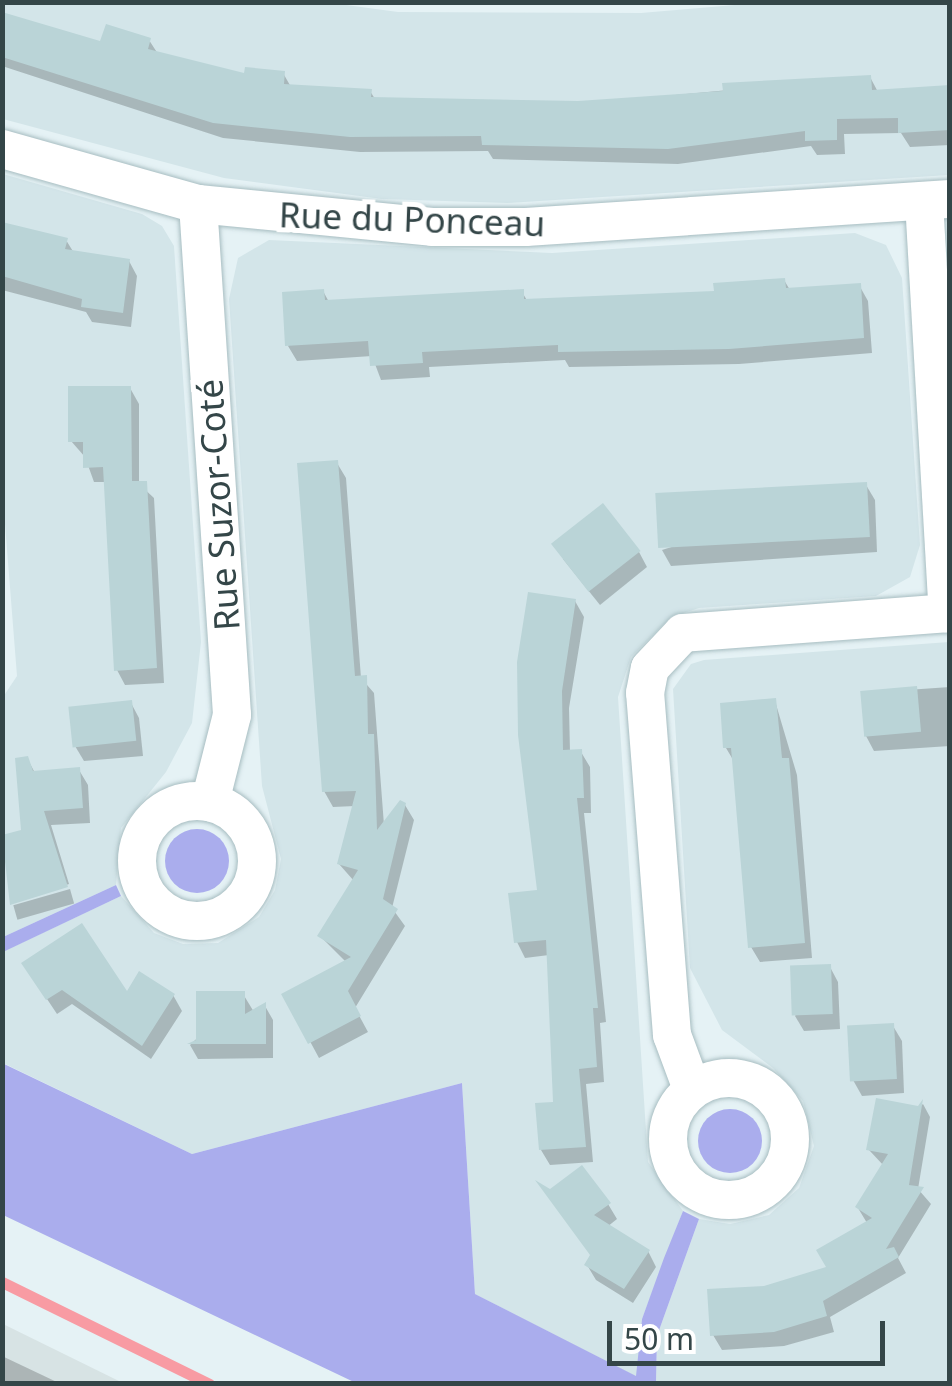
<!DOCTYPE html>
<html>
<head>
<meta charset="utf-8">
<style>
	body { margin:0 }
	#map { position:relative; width:952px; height:1386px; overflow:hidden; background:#e5f2f5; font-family:"Noto Sans",sans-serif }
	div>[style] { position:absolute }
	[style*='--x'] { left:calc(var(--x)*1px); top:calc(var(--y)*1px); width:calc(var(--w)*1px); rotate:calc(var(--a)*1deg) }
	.residential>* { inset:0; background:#d3e5e9 }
	.industrial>* { inset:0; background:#d7e3e4 }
	.green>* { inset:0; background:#aaaded }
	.round { border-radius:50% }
	.shadow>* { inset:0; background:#0003; transform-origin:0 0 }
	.stream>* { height:11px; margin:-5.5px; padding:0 5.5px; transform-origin:5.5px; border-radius:5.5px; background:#f89ba3 }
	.building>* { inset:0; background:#bad4d7; transform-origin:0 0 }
	.roads { filter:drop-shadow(0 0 2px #a7bdc1) drop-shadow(0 0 2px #a7bdc1) }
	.minor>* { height:38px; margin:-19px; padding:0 19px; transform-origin:19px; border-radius:19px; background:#fff }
	.minor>.ring { margin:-19px; padding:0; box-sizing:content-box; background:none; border:38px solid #fff; border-radius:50% }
	span { translate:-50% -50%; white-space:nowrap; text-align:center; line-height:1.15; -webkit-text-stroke:10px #fff; paint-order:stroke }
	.street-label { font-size:35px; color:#344648 }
	.frame { position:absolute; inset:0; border:5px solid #344648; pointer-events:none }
	.scale { position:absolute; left:607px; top:1321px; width:278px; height:45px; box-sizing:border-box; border:5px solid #344648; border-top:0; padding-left:12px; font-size:30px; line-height:35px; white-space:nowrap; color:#344648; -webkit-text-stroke:8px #fff; paint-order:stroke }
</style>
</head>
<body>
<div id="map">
	<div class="residential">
		<i style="clip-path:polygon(324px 2px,398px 12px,641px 13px,769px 2px,949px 3px,949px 175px,508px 203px,382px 199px,224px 178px,3px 119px,2px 3px)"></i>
		<i style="clip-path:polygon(3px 174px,142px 214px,162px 226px,174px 246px,201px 642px,192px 723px,166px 772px,121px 828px,116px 885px,3px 937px,3px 697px,17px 676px,2px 486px)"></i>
		<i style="clip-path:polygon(855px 233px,886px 245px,902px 278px,920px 545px,910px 577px,876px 596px,699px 608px,671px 617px,631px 657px,618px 697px,648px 1162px,683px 1211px,642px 1319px,637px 1377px,475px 1294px,462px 1083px,192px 1154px,3px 1063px,2px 952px,121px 896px,154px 933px,183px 944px,218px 943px,259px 917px,275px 890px,281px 859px,262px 786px,229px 299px,238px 258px,269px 240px,552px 253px)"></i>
		<i style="clip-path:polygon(949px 642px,949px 1383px,656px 1384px,657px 1336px,699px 1219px,730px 1224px,769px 1215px,799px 1188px,814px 1146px,803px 1101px,773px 1068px,722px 1030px,690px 968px,673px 689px,691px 664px,704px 660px)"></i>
	</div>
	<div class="industrial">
		<i style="clip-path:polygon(3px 1324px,123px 1383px,3px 1383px)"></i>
	</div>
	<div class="green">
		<i class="round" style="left:165px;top:829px;width:64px;height:64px"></i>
		<i style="clip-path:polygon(116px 885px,121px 896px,3px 952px,3px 937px)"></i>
		<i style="clip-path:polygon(2px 1063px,192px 1154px,462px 1083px,475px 1294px,636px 1376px,642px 1319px,664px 1258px,683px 1211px,699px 1219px,657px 1336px,656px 1383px,356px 1383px,3px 1215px)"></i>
		<i class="round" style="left:698px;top:1109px;width:64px;height:64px"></i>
	</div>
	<div class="shadow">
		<i style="clip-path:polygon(2px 15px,102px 44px,149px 40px,158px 54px,246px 76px,283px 73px,291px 87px,370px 91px,375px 99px,578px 104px,870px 77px,878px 92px,950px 88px,950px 145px,910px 147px,901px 133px,844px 134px,845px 154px,817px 155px,811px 146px,678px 164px,493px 159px,488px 151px,360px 152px,223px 138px,2px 66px)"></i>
		<i style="clip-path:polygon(2px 224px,66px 240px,74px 253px,129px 261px,137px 276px,131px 327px,92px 322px,86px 312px,2px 290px)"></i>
		<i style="clip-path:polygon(784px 280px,790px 290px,859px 285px,868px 301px,872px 353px,739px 364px,569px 367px,565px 360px,429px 367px,430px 377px,381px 380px,372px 356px,297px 361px,288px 346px,323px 291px,329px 302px,522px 292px,528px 302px,717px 294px)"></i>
		<i style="clip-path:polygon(130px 388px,139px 404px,139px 484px,154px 498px,164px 683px,125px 685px,117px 670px,106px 482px,94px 482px,85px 457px,71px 441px)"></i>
		<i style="clip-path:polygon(337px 463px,346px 478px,361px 678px,374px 693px,384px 825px,405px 805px,414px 820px,392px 908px,405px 926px,355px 1008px,368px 1032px,319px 1058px,285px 995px,346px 962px,320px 936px,354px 881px,339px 864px,355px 806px,333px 807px,324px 791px)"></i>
		<i style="clip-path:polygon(866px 485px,875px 500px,877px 552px,671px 566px,662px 550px)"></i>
		<i style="clip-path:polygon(639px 552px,647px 567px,600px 605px,563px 559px)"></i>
		<i style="clip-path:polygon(575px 601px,584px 617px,569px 708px,570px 752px,581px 752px,590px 767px,591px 813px,584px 813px,606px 1022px,600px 1023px,604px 1082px,586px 1084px,593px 1162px,550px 1165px,541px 1150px,555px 1104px,549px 955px,525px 958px,517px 942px,540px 892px,521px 734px)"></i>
		<i style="clip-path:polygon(950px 687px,950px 746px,874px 751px,866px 736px,863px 693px)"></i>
		<i style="clip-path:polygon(775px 701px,797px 775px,812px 958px,760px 962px,751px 947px,735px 763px,726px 748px)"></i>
		<i style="clip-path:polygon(131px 703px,139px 718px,143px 756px,84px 761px,75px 746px)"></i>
		<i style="clip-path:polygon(27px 758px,35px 773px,79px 770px,88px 785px,90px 823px,51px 825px,69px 884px,12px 902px,2px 838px,23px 832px)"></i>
		<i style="left:70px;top:889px;width:15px;height:59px;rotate:74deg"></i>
		<i style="clip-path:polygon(830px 967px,838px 982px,840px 1029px,804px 1031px,795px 1016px)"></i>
		<i style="clip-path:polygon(33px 978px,127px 995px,173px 995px,182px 1011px,151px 1059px,72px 1004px,57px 1014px)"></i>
		<i style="clip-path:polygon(243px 994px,254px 1012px,265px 1006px,273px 1020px,273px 1058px,198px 1059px,190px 1045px)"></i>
		<i style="clip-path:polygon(893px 1026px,902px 1041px,904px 1093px,862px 1096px,853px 1080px)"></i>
		<i style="clip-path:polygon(923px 1104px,930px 1117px,918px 1189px,931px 1204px,898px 1258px,906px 1273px,830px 1317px,834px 1332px,784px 1346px,722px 1350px,713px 1335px,765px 1288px,830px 1269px,867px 1223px,858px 1208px,884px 1166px,869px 1150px)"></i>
		<i style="clip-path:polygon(551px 1192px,608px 1204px,617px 1219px,607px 1227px,648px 1251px,656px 1267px,633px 1303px,596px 1280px,587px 1265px,592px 1257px)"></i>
		<i style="clip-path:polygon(2px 1356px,61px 1384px,2px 1384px)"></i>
	</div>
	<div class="stream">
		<i style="--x:2;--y:1282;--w:231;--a:26.2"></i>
	</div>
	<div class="building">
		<i style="clip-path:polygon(2px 12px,100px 41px,106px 24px,151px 38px,148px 49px,244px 73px,245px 67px,285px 71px,284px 84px,372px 89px,371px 97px,578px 101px,723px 91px,722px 83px,871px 75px,872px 90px,950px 85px,950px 130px,898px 133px,898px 118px,837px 119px,837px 140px,805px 141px,805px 131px,668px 149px,482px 145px,481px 136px,350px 137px,213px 123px,2px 57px)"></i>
		<i style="clip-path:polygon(2px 222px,68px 238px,65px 249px,130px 259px,123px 313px,81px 307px,82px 299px,2px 276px)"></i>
		<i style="clip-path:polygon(785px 278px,786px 288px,861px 283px,864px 338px,729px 349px,558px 352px,558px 345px,422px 352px,423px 363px,370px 366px,368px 341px,285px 346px,282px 292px,324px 289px,325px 300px,524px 289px,524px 299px,714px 291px,713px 283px)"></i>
		<i style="clip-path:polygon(68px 386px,131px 386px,132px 481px,147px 481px,157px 668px,114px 671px,103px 467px,83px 468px,83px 442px,68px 442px)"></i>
		<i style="clip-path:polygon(338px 460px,355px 676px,367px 675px,368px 734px,374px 734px,377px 830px,400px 800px,406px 803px,383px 899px,398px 909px,348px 991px,361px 1016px,308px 1044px,281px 994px,351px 957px,317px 936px,358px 870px,337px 864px,356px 791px,322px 792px,297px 463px)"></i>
		<i style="left:867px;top:482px;width:55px;height:212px;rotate:87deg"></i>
		<i style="left:603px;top:503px;width:61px;height:66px;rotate:52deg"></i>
		<i style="clip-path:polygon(528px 592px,576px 599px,562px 691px,563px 750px,582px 749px,584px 798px,577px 798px,598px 1008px,593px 1008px,597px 1067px,579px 1069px,586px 1147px,539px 1150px,535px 1103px,553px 1102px,546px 940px,514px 943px,508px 893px,537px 890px,518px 735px,517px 662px)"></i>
		<i style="left:917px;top:686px;width:46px;height:57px;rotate:85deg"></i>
		<i style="clip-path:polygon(776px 698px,782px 758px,789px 758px,805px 943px,748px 948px,731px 748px,723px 748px,720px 703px)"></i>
		<i style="left:132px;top:700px;width:41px;height:64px;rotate:84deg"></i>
		<i style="clip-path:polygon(28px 756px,33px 771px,80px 767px,83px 808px,44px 811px,68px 887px,10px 905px,2px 835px,21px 830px,15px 758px)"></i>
		<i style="clip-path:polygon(82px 923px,127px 991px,139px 971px,175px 994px,142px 1046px,62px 990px,46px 1000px,21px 963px)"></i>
		<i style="left:831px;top:964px;width:50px;height:41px;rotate:88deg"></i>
		<i style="clip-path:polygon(196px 991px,245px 991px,245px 1014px,266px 1002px,266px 1044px,187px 1044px,196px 1040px)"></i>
		<i style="left:894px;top:1023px;width:56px;height:47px;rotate:87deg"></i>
		<i style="clip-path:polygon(876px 1098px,918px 1106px,923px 1099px,909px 1185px,924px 1187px,886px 1249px,894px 1247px,899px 1257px,823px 1301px,827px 1316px,774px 1332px,710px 1336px,707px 1289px,764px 1286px,826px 1267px,816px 1250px,872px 1218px,855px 1207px,888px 1154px,866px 1150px)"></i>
		<i style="clip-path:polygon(582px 1165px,611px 1203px,594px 1215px,650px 1250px,624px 1289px,584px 1265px,590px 1255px,535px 1180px,550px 1189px)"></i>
	</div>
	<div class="roads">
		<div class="minor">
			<i style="--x:2;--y:149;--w:204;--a:15.7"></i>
			<i style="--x:198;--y:204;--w:235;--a:5.6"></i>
			<i style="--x:432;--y:227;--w:94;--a:0"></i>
			<i style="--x:526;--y:227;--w:425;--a:-3.8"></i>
			<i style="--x:924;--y:201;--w:413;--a:86.7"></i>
			<i style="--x:198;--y:204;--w:512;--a:86.19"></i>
			<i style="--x:232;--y:715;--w:90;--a:104.2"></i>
			<i class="ring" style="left:137px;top:801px;width:82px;height:82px"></i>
			<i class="ring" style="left:668px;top:1078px;width:84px;height:84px"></i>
			<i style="--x:692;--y:1089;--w:58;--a:-110.3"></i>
			<i style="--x:672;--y:1035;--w:343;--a:-94.5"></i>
			<i style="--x:645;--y:693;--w:25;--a:-79"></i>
			<i style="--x:650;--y:668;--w:48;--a:-46.7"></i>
			<i style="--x:683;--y:633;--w:268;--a:-4.3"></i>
		</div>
	</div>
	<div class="street-label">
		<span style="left:412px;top:219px;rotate:2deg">Rue du Ponceau</span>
		<span style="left:218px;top:505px;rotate:-94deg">Rue Suzor-Coté</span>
	</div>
	<div class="frame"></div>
	<div class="scale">50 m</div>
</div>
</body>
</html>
